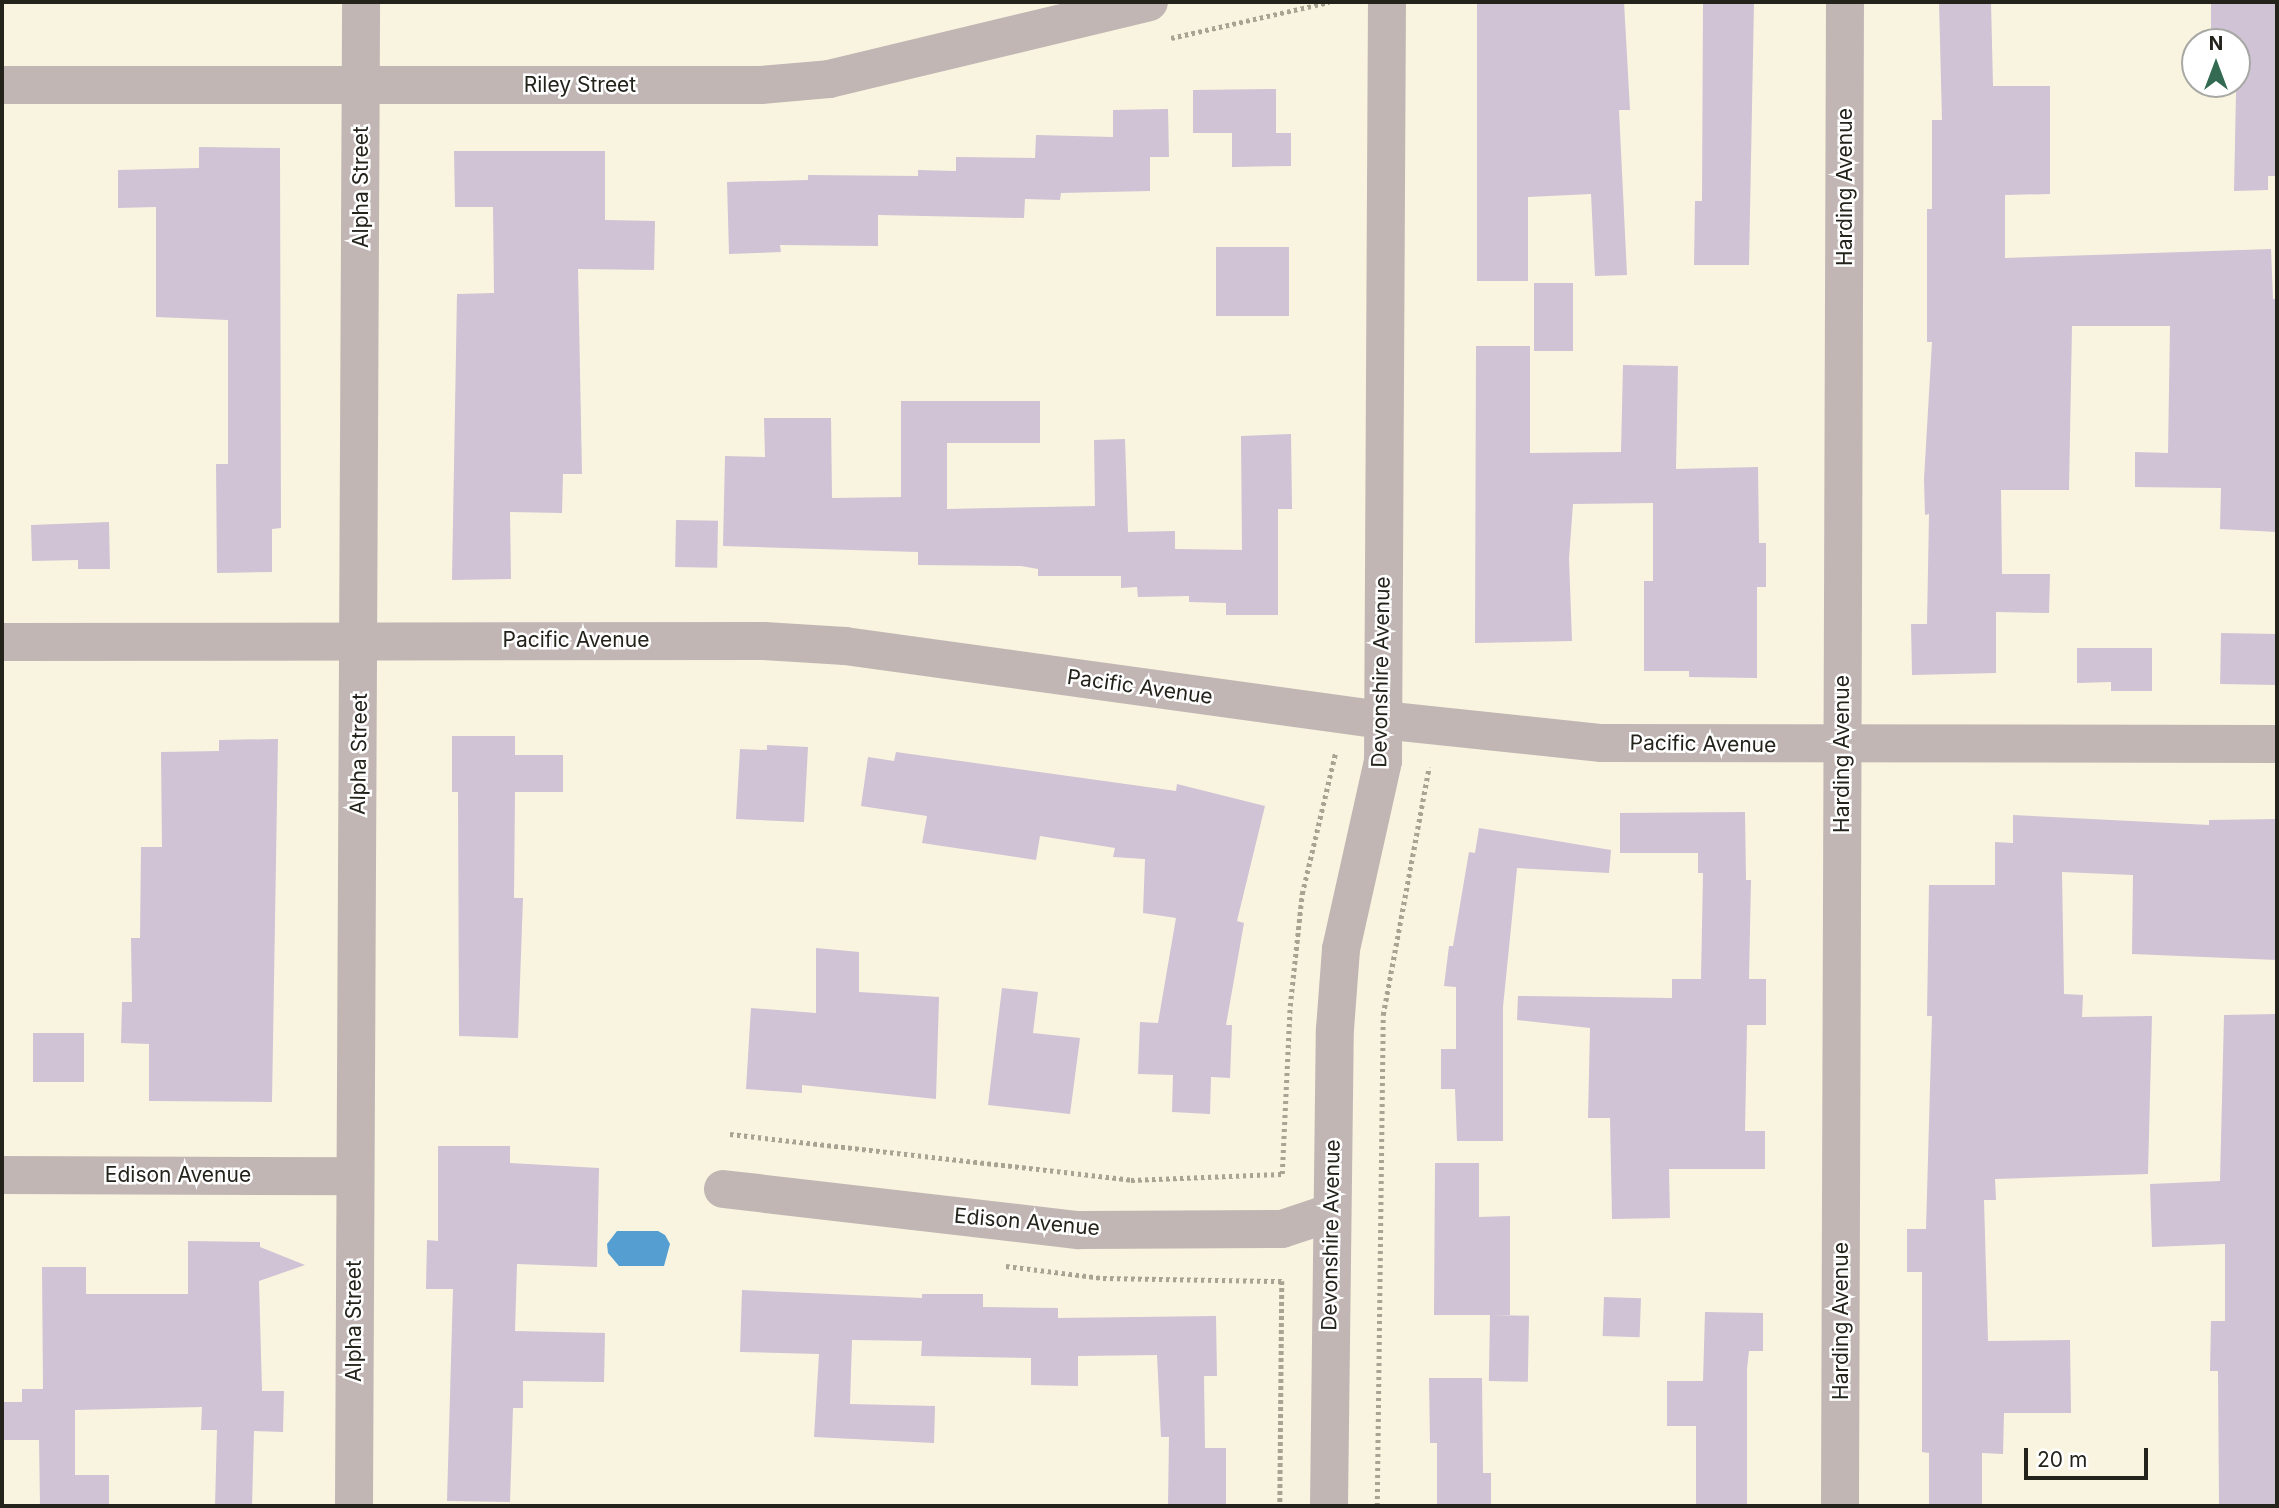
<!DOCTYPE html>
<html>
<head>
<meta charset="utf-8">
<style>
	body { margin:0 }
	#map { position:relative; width:2279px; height:1508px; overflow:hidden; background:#f9f4df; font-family:Inter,sans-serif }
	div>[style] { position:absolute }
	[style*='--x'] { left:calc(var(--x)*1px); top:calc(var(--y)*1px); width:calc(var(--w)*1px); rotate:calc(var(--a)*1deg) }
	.water>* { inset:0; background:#549ed1 }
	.building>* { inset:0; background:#cfc3d5; transform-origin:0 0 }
	.path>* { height:4.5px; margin-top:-2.25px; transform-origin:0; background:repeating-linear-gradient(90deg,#a7a494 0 3.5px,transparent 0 7px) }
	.street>* { height:38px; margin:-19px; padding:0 19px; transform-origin:19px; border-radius:19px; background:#c1b6b4 }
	span { translate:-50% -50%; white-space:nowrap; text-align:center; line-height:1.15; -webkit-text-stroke:5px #fff; paint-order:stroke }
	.street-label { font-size:21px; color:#24231b }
	.frame { position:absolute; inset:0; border:4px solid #24231b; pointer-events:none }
	.north { position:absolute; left:2181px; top:28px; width:70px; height:70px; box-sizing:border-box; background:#fff; border:2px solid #a7a7a4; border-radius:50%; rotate:0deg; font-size:19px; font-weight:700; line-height:28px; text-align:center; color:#24231b }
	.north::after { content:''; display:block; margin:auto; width:24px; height:32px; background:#336a51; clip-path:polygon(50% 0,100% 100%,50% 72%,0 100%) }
	.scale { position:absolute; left:2024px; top:1448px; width:124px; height:32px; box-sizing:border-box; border:4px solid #24231b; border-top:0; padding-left:9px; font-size:21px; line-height:24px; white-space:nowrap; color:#24231b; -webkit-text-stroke:5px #fff; paint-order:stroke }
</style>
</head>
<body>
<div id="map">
	<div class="water">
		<i style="clip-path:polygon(617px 1231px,658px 1231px,665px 1235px,670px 1244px,664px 1266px,619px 1266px,608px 1253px,607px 1244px)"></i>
	</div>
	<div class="building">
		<i style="clip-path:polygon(1477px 2px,1624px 2px,1630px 110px,1619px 110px,1627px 275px,1595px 276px,1591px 194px,1528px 197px,1528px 281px,1477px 281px)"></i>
		<i style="clip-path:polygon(1703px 2px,1754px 2px,1749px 265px,1694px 265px,1695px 201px,1702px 201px)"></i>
		<i style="clip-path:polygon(1939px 2px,1991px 2px,1993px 86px,2050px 86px,2050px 194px,2005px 195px,2005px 258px,2271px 249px,2273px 299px,2277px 299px,2277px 532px,2220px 529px,2221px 488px,2135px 487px,2135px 452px,2168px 453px,2170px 326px,2072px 326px,2069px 490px,2001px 490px,2002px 574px,2050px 574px,2049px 613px,1996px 612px,1996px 673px,1912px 675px,1911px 624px,1927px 624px,1929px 514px,1925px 515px,1924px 479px,1932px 342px,1927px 342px,1927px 209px,1932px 209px,1932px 120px,1942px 120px)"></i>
		<i style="clip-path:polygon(2211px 2px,2277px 2px,2277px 176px,2268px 176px,2268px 190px,2234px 191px,2237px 42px,2211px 42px)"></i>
		<i style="clip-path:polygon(1276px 89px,1276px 133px,1291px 133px,1291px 166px,1232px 167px,1232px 133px,1193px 133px,1193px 90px)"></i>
		<i style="clip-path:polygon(1168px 109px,1169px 157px,1150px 157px,1150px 191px,1061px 193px,1060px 200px,1025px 199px,1024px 218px,878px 215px,878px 246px,780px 245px,781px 252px,729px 254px,727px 182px,808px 180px,808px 175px,918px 176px,918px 170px,956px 171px,956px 157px,1035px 158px,1036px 135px,1113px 137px,1113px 110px)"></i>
		<i style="clip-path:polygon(199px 147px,280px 148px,281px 528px,272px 529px,272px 572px,217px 573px,216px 464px,228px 464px,228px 320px,156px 317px,156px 207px,118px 208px,118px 170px,199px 168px)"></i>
		<i style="clip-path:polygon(454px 151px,605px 151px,605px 220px,655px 221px,654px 270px,578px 269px,582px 474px,563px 474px,562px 513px,510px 512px,511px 579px,452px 580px,457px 294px,494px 293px,493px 207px,455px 207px)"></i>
		<i style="left:1216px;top:247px;width:73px;height:69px"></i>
		<i style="left:1534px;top:283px;width:39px;height:68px"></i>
		<i style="clip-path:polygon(1476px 346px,1530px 346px,1530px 453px,1621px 452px,1623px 365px,1678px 366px,1676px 469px,1758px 467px,1759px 543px,1766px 543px,1766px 587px,1757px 587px,1757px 678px,1689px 677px,1689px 671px,1644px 671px,1644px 581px,1653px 581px,1653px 503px,1573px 504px,1569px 558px,1572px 641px,1475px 643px)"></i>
		<i style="clip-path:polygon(901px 401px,1040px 401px,1040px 443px,947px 443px,947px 509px,1095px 506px,1094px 440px,1125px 439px,1128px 532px,1175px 531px,1175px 549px,1242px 550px,1241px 436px,1291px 434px,1292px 509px,1278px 509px,1278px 615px,1226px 615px,1226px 603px,1189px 602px,1189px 596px,1138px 597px,1137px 587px,1121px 588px,1121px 576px,1038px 576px,1038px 569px,1021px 566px,918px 565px,918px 552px,723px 546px,725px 456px,765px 457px,764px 418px,831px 418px,832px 498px,901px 497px)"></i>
		<i style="left:676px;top:520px;width:42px;height:47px;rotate:1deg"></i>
		<i style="clip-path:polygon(109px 522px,110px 569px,78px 569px,78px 560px,32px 561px,31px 525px)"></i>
		<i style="left:2221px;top:633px;width:56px;height:51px;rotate:1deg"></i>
		<i style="clip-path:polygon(2077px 648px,2152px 648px,2152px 691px,2111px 691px,2111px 682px,2077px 683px)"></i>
		<i style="clip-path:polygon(452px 736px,515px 736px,515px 755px,563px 755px,563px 792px,515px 792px,514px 898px,523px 898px,518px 1038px,459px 1036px,458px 792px,452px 792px)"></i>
		<i style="clip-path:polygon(278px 739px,272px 1102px,149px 1101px,149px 1044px,121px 1043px,122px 1002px,132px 1002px,131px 938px,140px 938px,141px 847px,162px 847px,161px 752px,219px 751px,219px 740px)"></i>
		<i style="clip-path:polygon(767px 745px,808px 747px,804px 822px,736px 819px,740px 749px,767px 750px)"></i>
		<i style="clip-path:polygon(896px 752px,1176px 791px,1177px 784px,1265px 806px,1237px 921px,1244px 923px,1226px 1025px,1232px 1025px,1230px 1078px,1211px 1077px,1210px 1114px,1172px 1112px,1173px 1075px,1138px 1074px,1140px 1022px,1158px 1023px,1176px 918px,1143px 913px,1145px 859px,1113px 857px,1115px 848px,1040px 836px,1036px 860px,922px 843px,927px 816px,861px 806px,868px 757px,894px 761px)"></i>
		<i style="clip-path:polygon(1745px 812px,1746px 880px,1751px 880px,1749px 979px,1766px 979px,1766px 1025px,1747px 1025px,1745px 1131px,1765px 1131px,1765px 1169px,1669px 1169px,1670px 1218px,1612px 1219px,1610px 1118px,1588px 1118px,1590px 1028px,1517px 1020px,1518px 996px,1672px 998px,1672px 979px,1701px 979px,1703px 873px,1698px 873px,1698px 853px,1620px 853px,1620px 813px)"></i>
		<i style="clip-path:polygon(2013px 815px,2209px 825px,2209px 820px,2277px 819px,2277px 960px,2132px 954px,2133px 875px,2062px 872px,2064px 994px,2083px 995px,2082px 1017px,2152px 1016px,2148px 1174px,1995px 1179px,1996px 1200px,1984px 1200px,1988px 1341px,2070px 1340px,2071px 1413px,2004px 1413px,2003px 1454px,1982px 1453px,1982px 1506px,1929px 1506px,1929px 1453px,1922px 1452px,1922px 1272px,1907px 1272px,1907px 1229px,1926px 1229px,1932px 1016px,1927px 1016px,1929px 885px,1995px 885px,1995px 842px,2013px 843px)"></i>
		<i style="clip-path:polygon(1479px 828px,1611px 850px,1609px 873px,1517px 868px,1503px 1007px,1503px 1141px,1457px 1141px,1455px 1089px,1441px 1089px,1441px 1049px,1456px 1049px,1456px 987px,1444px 986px,1449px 946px,1453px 946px,1469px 852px,1475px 853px)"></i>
		<i style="clip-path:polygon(816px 948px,859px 952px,859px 992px,939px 997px,936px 1099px,802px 1085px,802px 1093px,746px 1089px,751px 1008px,816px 1013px)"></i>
		<i style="clip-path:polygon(1002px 988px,1038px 992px,1033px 1033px,1080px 1038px,1070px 1114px,988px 1105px)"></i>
		<i style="clip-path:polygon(2277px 1014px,2276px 1506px,2219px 1506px,2218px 1371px,2210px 1371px,2211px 1321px,2225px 1321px,2225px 1244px,2152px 1247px,2150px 1184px,2220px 1181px,2224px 1015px)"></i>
		<i style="left:33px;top:1033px;width:51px;height:49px"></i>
		<i style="clip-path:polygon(438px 1146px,510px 1146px,510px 1163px,599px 1168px,597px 1267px,517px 1264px,515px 1331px,605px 1333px,604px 1382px,523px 1381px,523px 1408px,513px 1408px,510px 1502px,447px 1501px,453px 1289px,426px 1289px,427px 1240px,438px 1241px)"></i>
		<i style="clip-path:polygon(1435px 1163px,1479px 1163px,1479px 1217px,1510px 1216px,1510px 1315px,1434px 1315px)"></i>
		<i style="clip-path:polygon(188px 1241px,260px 1242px,260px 1247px,305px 1265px,259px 1281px,262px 1391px,284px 1391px,283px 1432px,254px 1431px,252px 1506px,215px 1506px,217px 1430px,201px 1430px,202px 1407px,75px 1410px,75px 1475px,109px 1475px,109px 1506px,40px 1506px,39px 1440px,2px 1440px,2px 1402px,22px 1402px,22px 1389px,43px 1389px,42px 1267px,86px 1267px,86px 1294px,188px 1294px)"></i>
		<i style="clip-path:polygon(742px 1290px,922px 1298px,922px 1294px,983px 1294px,983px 1307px,1058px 1308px,1058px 1318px,1216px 1316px,1217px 1376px,1204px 1376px,1205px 1448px,1226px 1448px,1226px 1506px,1168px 1506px,1169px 1437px,1161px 1437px,1157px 1355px,1078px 1356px,1078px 1386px,1031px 1385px,1031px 1358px,921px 1356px,922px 1341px,852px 1340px,850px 1404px,935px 1406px,934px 1443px,814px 1437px,819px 1354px,740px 1352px)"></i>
		<i style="left:1604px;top:1297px;width:37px;height:39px;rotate:2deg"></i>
		<i style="clip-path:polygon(1705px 1312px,1763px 1313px,1763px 1351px,1749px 1351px,1747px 1369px,1747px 1506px,1696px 1506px,1696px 1426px,1667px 1426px,1667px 1381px,1703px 1381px)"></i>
		<i style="left:1490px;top:1315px;width:39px;height:66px;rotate:1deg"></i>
		<i style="clip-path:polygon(1429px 1378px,1482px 1378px,1483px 1473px,1491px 1473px,1491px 1506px,1437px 1506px,1437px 1443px,1430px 1443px)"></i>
	</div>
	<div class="path">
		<i style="--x:1171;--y:38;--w:162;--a:-12.8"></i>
		<i style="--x:730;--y:1134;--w:404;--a:6.5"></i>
		<i style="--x:1131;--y:1180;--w:151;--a:-2.3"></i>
		<i style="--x:1282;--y:1174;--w:168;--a:-87.3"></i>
		<i style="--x:1290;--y:1006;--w:113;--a:-83.9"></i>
		<i style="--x:1302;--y:894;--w:144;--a:-76.7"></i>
		<i style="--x:1006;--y:1266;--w:98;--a:7.1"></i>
		<i style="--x:1103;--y:1278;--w:179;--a:1"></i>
		<i style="--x:1282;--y:1281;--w:225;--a:90.5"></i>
		<i style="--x:1377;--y:1506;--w:491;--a:-89.3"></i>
		<i style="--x:1383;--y:1015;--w:252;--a:-79.5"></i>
	</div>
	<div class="street">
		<i style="--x:2;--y:85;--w:759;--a:0"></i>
		<i style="--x:761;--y:85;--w:68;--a:-5"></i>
		<i style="--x:829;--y:79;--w:329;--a:-13.5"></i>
		<i style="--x:2;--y:642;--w:762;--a:-0.08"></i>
		<i style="--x:764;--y:641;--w:81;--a:3.5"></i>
		<i style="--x:845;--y:646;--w:542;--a:7.85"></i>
		<i style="--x:1382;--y:720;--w:221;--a:6"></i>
		<i style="--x:1602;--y:743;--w:675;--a:0.08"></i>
		<i style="--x:2;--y:1175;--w:353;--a:0.2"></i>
		<i style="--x:723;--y:1189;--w:359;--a:6.6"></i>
		<i style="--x:1080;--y:1230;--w:202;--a:-0.3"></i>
		<i style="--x:1282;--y:1229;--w:51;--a:-18.4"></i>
		<i style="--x:354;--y:1506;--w:1504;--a:-89.73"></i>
		<i style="--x:1329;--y:1506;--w:477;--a:-89.3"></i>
		<i style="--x:1335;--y:1029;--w:80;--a:-85.7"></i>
		<i style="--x:1341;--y:949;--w:193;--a:-77.4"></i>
		<i style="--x:1383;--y:761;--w:759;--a:-89.7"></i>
		<i style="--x:1840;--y:1506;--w:1504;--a:-89.81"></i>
	</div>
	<div class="street-label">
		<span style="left:580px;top:85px">Riley Street</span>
		<span style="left:361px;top:187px;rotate:-90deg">Alpha Street</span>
		<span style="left:1845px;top:187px;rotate:-90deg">Harding Avenue</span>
		<span style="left:576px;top:640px">Pacific Avenue</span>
		<span style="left:1381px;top:672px;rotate:-89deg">Devonshire Avenue</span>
		<span style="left:1140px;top:687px;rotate:8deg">Pacific Avenue</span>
		<span style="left:1703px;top:744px;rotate:1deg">Pacific Avenue</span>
		<span style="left:359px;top:754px;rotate:-89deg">Alpha Street</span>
		<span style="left:1842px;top:754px;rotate:-90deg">Harding Avenue</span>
		<span style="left:178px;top:1175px">Edison Avenue</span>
		<span style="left:1027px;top:1222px;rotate:5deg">Edison Avenue</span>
		<span style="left:1331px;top:1235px;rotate:-89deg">Devonshire Avenue</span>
		<span style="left:354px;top:1321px;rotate:-90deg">Alpha Street</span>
		<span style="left:1841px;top:1321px;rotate:-90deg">Harding Avenue</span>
	</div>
	<div class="frame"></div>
	<div class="north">N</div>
	<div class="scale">20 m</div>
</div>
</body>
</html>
